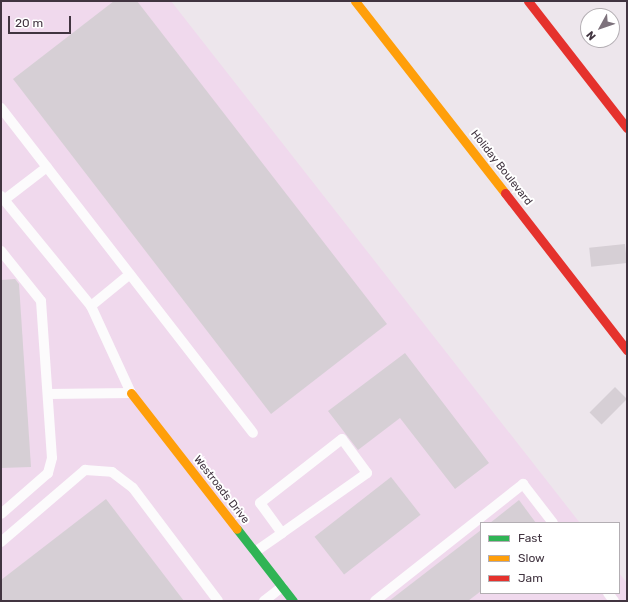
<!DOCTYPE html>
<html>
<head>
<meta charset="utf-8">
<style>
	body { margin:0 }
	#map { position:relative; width:628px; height:602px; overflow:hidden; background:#ede6ec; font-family:Rubik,sans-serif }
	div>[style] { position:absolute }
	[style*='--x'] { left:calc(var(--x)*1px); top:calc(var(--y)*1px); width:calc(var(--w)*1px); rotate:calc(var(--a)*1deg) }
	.commercial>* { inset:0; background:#f0d9ed }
	.building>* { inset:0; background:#d6cfd5; transform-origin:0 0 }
	.lane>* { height:10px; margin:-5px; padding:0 5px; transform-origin:5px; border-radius:5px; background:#fcfbfc }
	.fast>* { height:9px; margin:-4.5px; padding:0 4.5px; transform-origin:4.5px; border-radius:4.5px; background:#30b455 }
	.slow>* { height:9px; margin:-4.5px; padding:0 4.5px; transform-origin:4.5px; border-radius:4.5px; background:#ff9f0a }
	.jam>* { height:9px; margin:-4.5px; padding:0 4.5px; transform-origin:4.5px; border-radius:4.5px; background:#e5322d }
	span { translate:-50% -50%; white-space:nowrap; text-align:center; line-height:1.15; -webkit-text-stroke:4px #fff; paint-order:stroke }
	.street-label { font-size:11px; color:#413440 }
	.frame { position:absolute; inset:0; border:2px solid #413440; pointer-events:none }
	.legend { position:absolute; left:480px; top:522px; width:140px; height:72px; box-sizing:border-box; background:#fff; border:1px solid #b3aeb3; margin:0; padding:5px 7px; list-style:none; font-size:12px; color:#413440 }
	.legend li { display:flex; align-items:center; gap:8px; height:20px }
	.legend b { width:20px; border:1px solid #b3aeb3 }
	.north { position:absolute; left:580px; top:8px; width:40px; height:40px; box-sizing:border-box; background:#fff; border:1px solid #b3aeb3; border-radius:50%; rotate:230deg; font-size:11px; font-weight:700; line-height:16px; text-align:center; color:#413440 }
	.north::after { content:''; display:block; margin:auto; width:14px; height:18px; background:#7d727c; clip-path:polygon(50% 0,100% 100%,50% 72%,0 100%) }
	.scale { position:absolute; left:8px; top:16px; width:63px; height:18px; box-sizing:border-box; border:2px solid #413440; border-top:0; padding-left:5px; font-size:12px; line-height:14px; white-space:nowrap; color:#413440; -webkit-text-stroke:3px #fff; paint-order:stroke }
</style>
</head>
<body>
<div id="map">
	<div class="commercial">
		<i style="clip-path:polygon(1px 1px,171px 1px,580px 523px,481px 523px,481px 593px,619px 593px,619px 573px,627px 583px,627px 601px,1px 601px)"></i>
	</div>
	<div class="building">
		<i style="clip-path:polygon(114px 1px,137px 1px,387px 324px,271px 414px,13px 79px)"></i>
		<i style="left:625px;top:244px;width:19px;height:36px;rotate:84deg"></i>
		<i style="clip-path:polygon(15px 279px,19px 284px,31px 467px,1px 468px,1px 280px)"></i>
		<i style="clip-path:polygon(405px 353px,489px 463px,455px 489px,400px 418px,358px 450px,328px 411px)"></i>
		<i style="left:615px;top:387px;width:17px;height:36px;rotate:45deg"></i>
		<i style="left:391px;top:477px;width:48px;height:97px;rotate:52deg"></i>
		<i style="clip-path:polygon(106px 499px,184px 601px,1px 601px,1px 580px)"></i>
		<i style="clip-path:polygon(519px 500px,536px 523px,490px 523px)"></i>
		<i style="clip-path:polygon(481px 530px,481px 591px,468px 601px,389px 601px)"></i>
	</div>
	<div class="lane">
		<i style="--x:1;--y:108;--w:411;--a:52.2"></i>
		<i style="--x:1;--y:196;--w:142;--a:50.7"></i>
		<i style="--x:91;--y:306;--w:96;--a:65.3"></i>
		<i style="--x:131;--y:393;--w:83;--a:179.3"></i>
		<i style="--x:4;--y:200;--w:54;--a:-37.5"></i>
		<i style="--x:1;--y:251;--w:64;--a:51.3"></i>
		<i style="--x:41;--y:301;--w:157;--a:86"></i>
		<i style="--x:52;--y:458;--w:16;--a:105"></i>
		<i style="--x:48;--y:473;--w:62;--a:138.9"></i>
		<i style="--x:91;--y:306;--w:50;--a:-39.4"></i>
		<i style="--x:1;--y:542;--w:111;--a:-40.6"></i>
		<i style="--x:85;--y:470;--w:27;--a:4"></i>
		<i style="--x:112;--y:472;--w:26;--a:37"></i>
		<i style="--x:133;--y:488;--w:141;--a:53"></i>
		<i style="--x:255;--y:552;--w:33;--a:-35"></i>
		<i style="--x:282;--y:533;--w:104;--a:-35.2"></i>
		<i style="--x:367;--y:473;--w:42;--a:-126.3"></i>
		<i style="--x:342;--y:439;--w:104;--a:142"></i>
		<i style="--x:260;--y:503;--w:37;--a:54"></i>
		<i style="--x:608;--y:593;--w:10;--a:53"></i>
		<i style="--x:264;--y:601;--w:23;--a:-38"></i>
		<i style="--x:375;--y:601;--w:189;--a:-38.3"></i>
		<i style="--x:523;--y:484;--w:49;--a:52.4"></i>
	</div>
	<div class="fast">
		<i style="--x:237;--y:529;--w:91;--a:52.1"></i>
	</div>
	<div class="slow">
		<i style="--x:355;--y:1;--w:244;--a:52"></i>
		<i style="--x:131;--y:393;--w:172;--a:52.1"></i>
	</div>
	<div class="jam">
		<i style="--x:528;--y:1;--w:161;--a:52.1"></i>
		<i style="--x:505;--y:193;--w:199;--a:52.2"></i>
	</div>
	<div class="street-label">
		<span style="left:501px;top:168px;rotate:52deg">Holiday Boulevard</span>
		<span style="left:221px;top:490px;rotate:52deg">Westroads Drive</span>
	</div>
	<div class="frame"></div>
	<ul class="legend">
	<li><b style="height:5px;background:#30b455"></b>Fast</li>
	<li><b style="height:5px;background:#ff9f0a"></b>Slow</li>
	<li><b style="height:5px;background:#e5322d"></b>Jam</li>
	</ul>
	<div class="north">N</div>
	<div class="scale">20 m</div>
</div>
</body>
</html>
